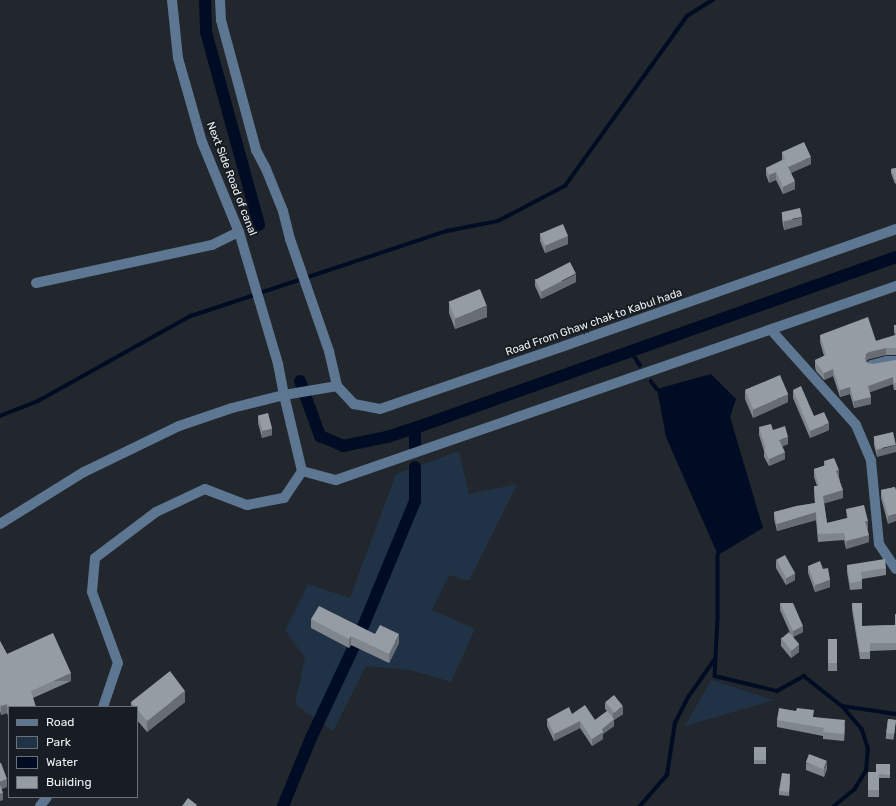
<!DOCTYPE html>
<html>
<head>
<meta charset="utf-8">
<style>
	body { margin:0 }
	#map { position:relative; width:896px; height:806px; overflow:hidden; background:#21272d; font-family:Rubik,sans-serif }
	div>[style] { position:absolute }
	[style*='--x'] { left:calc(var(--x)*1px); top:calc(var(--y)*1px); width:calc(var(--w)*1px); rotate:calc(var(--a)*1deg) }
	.green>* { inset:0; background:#203245 }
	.water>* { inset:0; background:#000c23 }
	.stream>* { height:3.5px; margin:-1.75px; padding:0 1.75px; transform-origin:1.75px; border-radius:1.75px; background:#000c23 }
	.canal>* { height:12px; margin:-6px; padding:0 6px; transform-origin:6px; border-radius:6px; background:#000c23 }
	.minor>* { height:10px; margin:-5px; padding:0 5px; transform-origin:5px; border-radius:5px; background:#5d7692 }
	.wall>* { inset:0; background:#80868d; transform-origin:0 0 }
	.shaded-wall>* { inset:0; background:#686d73; transform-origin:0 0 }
	.building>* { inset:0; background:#959ca4; transform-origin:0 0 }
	span { translate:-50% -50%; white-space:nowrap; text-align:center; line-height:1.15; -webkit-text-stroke:4px #181d23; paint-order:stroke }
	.street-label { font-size:11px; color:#edf1f5 }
	.legend { position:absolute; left:8px; top:706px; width:130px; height:92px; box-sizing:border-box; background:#181d23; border:1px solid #6d7277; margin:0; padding:5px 7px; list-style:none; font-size:12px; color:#edf1f5 }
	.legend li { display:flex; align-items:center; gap:8px; height:20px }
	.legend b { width:20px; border:1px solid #6d7277 }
</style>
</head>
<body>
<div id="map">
	<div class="green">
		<i style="clip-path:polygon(459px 451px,469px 494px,517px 484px,469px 581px,449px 575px,432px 610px,475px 629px,451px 682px,411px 670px,366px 666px,333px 731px,295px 704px,305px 658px,285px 630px,308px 584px,350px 598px,396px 474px)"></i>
		<i style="clip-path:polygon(711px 680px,774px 700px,685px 726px)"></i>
	</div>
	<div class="water">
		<i style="clip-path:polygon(711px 374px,736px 399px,730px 417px,763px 528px,718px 555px,666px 437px,657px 389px)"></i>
	</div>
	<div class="stream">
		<i style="--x:631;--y:351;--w:17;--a:57"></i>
		<i style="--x:651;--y:381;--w:10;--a:53"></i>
		<i style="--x:0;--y:416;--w:41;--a:-21.5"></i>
		<i style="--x:38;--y:401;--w:175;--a:-29.1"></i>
		<i style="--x:191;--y:316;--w:270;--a:-18.4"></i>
		<i style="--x:447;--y:231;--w:52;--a:-11.1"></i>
		<i style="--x:498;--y:221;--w:76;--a:-27.6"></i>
		<i style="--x:565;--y:186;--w:209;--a:-54.3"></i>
		<i style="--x:687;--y:16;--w:31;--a:-32"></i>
		<i style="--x:718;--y:555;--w:64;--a:90"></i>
		<i style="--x:718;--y:619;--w:57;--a:93"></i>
		<i style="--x:715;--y:676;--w:64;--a:13.6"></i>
		<i style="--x:777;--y:691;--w:31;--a:-29"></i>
		<i style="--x:804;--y:676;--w:48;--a:38.3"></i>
		<i style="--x:842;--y:706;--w:55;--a:8.4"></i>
		<i style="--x:640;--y:806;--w:41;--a:-48.9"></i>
		<i style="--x:667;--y:775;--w:53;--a:-81.3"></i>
		<i style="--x:675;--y:723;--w:30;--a:-63"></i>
		<i style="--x:689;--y:696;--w:45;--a:-54.9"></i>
		<i style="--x:834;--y:806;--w:26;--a:-39"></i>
		<i style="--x:854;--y:790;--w:22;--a:-58"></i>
		<i style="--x:866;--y:771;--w:22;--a:-85"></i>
		<i style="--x:868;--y:749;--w:20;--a:-108"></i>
		<i style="--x:862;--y:730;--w:31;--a:-130"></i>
	</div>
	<div class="canal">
		<i style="--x:205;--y:0;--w:32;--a:88"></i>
		<i style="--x:206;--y:32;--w:200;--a:74.6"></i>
		<i style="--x:300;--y:381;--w:59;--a:70"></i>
		<i style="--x:320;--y:436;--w:25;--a:23"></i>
		<i style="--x:343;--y:446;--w:45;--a:-11.6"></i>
		<i style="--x:387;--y:437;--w:29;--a:-18"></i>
		<i style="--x:415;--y:428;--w:510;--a:-19.57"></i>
		<i style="--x:415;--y:428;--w:19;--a:90"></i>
		<i style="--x:283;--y:806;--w:74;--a:-67.6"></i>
		<i style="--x:311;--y:738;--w:120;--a:-64.9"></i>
		<i style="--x:362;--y:629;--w:139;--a:-67.5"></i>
		<i style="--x:415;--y:501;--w:34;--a:-90"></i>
	</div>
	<div class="minor">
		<i style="--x:172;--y:0;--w:58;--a:84.1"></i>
		<i style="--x:178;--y:58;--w:87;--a:74.1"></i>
		<i style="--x:202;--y:142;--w:97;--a:67.7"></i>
		<i style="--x:239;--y:232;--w:138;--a:73.5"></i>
		<i style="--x:278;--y:364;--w:32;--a:79"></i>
		<i style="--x:284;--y:395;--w:54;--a:-9.6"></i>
		<i style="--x:220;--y:0;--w:20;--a:87"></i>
		<i style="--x:221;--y:20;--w:135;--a:74.9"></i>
		<i style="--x:256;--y:150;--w:21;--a:62"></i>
		<i style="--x:266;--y:169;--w:45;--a:68"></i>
		<i style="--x:283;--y:211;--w:29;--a:76"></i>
		<i style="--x:290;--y:239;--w:119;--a:70.8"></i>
		<i style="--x:329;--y:351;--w:36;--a:77"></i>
		<i style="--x:337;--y:386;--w:25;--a:47"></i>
		<i style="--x:354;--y:404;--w:26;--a:11"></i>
		<i style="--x:380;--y:409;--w:194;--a:-18.9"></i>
		<i style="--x:564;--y:346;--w:352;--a:-19.4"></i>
		<i style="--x:36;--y:283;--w:180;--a:-12.2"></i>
		<i style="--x:212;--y:245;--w:30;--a:-26"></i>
		<i style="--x:772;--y:331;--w:126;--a:48.2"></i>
		<i style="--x:856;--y:425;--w:39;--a:67"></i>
		<i style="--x:871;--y:461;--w:83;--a:84.5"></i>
		<i style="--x:879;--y:544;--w:30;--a:56"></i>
		<i style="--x:871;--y:365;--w:16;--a:-14"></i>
		<i style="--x:887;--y:361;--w:9;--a:0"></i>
		<i style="--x:0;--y:524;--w:99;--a:-31.8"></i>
		<i style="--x:84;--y:472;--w:106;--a:-25.8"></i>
		<i style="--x:179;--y:426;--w:56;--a:-18.8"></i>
		<i style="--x:232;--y:408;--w:54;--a:-14"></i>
		<i style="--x:284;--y:395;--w:78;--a:76.7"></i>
		<i style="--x:302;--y:471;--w:35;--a:15"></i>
		<i style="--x:336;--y:480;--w:593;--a:-19.11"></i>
		<i style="--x:103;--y:707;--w:46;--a:-71.2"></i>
		<i style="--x:118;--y:663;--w:76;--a:-110.1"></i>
		<i style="--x:92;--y:592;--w:34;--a:-85"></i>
		<i style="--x:95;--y:558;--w:76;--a:-37"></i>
		<i style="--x:156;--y:512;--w:54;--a:-25.1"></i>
		<i style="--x:205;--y:489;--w:45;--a:20.9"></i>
		<i style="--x:247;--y:505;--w:38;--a:-11"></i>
		<i style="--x:284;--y:498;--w:32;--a:-56"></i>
		<i style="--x:40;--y:806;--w:11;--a:-52"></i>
	</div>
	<div class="wall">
		<i style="clip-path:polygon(782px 152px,811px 164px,791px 173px,795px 189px,783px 194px,776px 180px,769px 183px,766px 175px,766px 168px,782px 160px)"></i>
		<i style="clip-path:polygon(896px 168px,896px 183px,895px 184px,891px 173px,891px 169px)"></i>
		<i style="clip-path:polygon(782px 213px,802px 225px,784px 230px,782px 220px)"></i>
		<i style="clip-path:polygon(540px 233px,568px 244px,545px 253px,540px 241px)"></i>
		<i style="clip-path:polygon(535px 279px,576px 282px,541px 299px,535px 286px)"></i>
		<i style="clip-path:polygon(449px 302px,487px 317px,455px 329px,449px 313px)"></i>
		<i style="clip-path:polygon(894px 325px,896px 325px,896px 355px,886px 355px,869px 359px,866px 361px,867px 363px,873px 364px,896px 360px,896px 390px,894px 390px,893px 384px,870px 392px,871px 404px,854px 408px,850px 394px,840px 397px,833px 376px,824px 380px,816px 371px,815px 367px,815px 360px,824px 356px,820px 342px,820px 335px,876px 341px,895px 335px,894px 332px)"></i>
		<i style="clip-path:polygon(793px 390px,814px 416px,829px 430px,810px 438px,793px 398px)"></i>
		<i style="clip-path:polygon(745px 391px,788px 402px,753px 418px,745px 399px)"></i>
		<i style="clip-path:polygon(258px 415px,272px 435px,262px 438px,258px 423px)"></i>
		<i style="clip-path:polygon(759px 427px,773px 430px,788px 444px,782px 446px,785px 459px,769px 466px,764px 457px,764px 451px,759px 435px)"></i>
		<i style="clip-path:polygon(893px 432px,877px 457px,874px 445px,874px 438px)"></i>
		<i style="clip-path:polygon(824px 461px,839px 477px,843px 498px,824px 503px,827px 523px,847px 518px,846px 509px,868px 528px,867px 528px,869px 542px,846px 549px,844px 540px,818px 542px,816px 520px,777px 531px,774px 519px,774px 512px,815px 503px,814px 486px,817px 486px,814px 477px,814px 469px,824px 466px)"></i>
		<i style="clip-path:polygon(895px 487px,888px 524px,881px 498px,881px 490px)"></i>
		<i style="clip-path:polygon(776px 560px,795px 580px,786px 585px,776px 568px)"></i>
		<i style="clip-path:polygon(847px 565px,886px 568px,886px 575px,862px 579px,862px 589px,850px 590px,847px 572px)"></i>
		<i style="clip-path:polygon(808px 566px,830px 587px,815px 592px,808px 573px)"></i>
		<i style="clip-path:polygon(780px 603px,803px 632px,793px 637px,799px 652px,791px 658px,781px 646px,781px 638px,791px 635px,780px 610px)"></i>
		<i style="clip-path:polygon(852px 603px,862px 626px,895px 625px,896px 614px,896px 650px,870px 651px,870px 659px,860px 659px,852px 610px)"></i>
		<i style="clip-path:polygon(311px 619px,375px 634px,399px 643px,389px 663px,351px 645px,349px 648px,311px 628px)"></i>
		<i style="left:828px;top:639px;width:9px;height:32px"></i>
		<i style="clip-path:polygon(0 641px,7px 654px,71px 681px,33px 698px,9px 707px,9px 719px,7px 713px,1px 715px,0 711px)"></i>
		<i style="clip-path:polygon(131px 702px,185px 702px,147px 732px,137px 720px,137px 707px,131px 707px)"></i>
		<i style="clip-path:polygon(605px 702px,623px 714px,614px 720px,614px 726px,603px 734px,603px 739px,592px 746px,580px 728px,554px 741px,547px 726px,547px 719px,572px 714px,595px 720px,607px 711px,605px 709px)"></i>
		<i style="clip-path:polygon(814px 717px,845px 727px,844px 741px,823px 739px,823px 736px,777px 727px,777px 720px)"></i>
		<i style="left:888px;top:719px;width:8px;height:20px;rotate:7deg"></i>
		<i style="left:766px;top:747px;width:17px;height:12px;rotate:90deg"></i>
		<i style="clip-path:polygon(806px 763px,827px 769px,824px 777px,806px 770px)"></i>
		<i style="clip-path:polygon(890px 764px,890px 778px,879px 778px,879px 797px,868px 797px,868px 772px,876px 772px)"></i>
		<i style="clip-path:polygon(790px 778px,789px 796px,779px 795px,779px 791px)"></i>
	</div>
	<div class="shaded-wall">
		<i style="clip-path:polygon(811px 157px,811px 164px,788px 174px,788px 167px)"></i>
		<i style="clip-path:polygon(776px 172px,776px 180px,769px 183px,769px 175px)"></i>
		<i style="clip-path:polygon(795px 181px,795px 189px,783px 194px,783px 187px)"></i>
		<i style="clip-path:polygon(802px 217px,802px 225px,784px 230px,784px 222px)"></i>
		<i style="clip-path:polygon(568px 236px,568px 244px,545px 253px,545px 245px)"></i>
		<i style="clip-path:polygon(576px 274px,576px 282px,541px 299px,541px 292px)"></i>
		<i style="clip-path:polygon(487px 306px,487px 317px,455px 329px,455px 318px)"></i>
		<i style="clip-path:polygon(886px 348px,886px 355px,869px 359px,866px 361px,865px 366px,865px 359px,866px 354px,869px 352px)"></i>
		<i style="clip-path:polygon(833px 369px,833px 376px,824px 380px,824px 373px)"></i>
		<i style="clip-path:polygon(893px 377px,893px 384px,868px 393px,868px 386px)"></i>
		<i style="clip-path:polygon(850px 387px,850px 394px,840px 397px,840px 390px)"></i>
		<i style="clip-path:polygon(788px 394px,788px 402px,753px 418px,753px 410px)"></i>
		<i style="clip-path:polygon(871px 397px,871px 404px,854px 408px,854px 401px)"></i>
		<i style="clip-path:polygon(829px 423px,829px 430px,810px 438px,810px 431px)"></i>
		<i style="clip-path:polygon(272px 428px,272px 435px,262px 438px,262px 430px)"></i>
		<i style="clip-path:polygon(788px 437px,788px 444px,779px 448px,779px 440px)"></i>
		<i style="clip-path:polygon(896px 445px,896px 452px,877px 457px,877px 450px)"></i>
		<i style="clip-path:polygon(785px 452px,785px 459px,769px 466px,769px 459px)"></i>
		<i style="clip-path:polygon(839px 470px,839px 477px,836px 478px,836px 471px)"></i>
		<i style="clip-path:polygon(843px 490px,843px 498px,823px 504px,823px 496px)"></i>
		<i style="clip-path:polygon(816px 512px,816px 520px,777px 531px,777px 524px)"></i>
		<i style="clip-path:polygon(896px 514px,896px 521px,888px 524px,888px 516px)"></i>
		<i style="left:865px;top:521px;width:3px;height:8px"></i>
		<i style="clip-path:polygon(869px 535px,869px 542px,846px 549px,846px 541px)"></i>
		<i style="clip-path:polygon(795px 573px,795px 580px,786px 585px,786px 578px)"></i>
		<i style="clip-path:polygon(830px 580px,830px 587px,815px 592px,815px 585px)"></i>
		<i style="clip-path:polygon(803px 626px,803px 632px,793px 637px,793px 631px)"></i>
		<i style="clip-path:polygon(399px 634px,399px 643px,389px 663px,389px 654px)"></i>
		<i style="clip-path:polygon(351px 636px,351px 645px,349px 648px,349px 639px)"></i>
		<i style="clip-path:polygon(799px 644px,799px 652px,791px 658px,791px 651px)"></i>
		<i style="left:71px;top:673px;width:8px;height:44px;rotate:90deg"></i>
		<i style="clip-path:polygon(185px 691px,185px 702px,147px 732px,147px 721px)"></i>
		<i style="clip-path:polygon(7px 704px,7px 713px,1px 715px,1px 706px)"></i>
		<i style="clip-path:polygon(623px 706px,623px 714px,614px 720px,614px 726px,603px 734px,603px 739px,592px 746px,592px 739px,602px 729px,613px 720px,613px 713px)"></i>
		<i style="clip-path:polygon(845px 720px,845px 727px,844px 741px,844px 734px)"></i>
		<i style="clip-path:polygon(580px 721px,580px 728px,554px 741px,554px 734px)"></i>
		<i style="clip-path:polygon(827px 761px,827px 769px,824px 777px,824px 769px)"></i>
		<i style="clip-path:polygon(7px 779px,7px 787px,0 790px,0 782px)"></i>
		<i style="clip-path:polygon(3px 793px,3px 800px,0 801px,0 794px)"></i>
	</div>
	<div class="building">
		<i style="clip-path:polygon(804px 142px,811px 157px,788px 167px,795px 181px,783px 187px,776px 172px,769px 175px,766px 168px,785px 159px,782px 152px)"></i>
		<i style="clip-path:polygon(896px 168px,896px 180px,895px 180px,891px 169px)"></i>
		<i style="left:800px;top:208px;width:9px;height:19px;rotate:77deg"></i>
		<i style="left:563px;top:224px;width:13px;height:25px;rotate:67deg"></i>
		<i style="left:570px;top:262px;width:13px;height:39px;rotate:63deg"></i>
		<i style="left:480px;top:289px;width:18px;height:34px;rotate:68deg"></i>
		<i style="clip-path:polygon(868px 317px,876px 341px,896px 335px,896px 348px,886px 348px,869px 352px,866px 354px,865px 359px,867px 363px,873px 364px,896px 360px,896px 383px,894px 383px,893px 377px,868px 386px,871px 397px,854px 401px,850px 387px,840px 390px,833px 369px,824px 373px,816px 363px,815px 360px,826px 355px,820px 335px)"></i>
		<i style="clip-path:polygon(894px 325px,896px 325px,896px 333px)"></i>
		<i style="left:780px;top:375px;width:21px;height:38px;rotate:67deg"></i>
		<i style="clip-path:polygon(801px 386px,814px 416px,824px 412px,829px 423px,810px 431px,793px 390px)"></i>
		<i style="left:268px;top:413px;width:16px;height:10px;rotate:75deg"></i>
		<i style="clip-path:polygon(771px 424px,773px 430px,785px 426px,788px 437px,779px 440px,785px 452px,769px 459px,764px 449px,766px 449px,759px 427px)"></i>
		<i style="left:893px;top:432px;width:13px;height:20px;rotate:77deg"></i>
		<i style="clip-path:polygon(834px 458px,839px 470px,836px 471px,843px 490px,823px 496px,827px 523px,848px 518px,846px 509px,864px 505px,868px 521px,865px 521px,869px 535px,846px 541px,844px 533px,818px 534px,816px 512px,777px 524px,774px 512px,796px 506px,815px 503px,814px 486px,819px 486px,814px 469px,826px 465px,824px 461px)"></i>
		<i style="clip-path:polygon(895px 487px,896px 490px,896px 514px,888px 516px,881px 490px)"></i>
		<i style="left:785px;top:555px;width:21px;height:10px;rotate:61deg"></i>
		<i style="clip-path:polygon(885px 559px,886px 568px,861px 572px,862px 581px,850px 583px,847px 565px)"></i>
		<i style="clip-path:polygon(820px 561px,823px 569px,828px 568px,830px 580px,815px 585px,808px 566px)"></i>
		<i style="clip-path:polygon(780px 603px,793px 603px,803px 626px,793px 631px)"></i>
		<i style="clip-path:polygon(852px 603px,862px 603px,862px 626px,895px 625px,895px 614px,896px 614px,896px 643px,870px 643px,870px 652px,860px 652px)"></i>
		<i style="clip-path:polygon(319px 606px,375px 634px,380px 625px,399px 634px,389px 654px,351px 636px,349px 639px,311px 619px)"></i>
		<i style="left:789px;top:632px;width:16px;height:10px;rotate:50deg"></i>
		<i style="clip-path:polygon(53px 633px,71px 673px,31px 691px,36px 707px,9px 707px,9px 710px,7px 704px,1px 706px,0 703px,0 641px,7px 654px)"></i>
		<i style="left:828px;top:639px;width:9px;height:24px"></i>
		<i style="clip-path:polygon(170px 671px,185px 691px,147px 721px,137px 709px,137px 707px,135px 707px,131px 702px)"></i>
		<i style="left:614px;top:695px;width:14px;height:11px;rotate:51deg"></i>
		<i style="clip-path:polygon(585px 705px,595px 720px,607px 711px,614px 719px,602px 729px,603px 732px,592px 739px,580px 721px,554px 734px,547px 719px,569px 707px,572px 714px)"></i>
		<i style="clip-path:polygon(779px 708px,796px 711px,797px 708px,814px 710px,813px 717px,845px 720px,844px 734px,823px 732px,824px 728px,777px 720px)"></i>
		<i style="left:888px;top:719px;width:8px;height:14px;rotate:7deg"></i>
		<i style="left:766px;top:747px;width:13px;height:12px;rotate:90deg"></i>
		<i style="left:809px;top:754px;width:19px;height:9px;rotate:21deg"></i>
		<i style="clip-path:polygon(0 763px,1px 763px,7px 779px,0 782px)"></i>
		<i style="clip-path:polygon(876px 764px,890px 764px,890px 775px,879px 774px,879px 772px,876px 772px)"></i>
		<i style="left:868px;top:772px;width:11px;height:18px"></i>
		<i style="clip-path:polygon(782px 773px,790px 774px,789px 792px,779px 791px)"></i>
		<i style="clip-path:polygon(0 785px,3px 793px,0 794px)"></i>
		<i style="clip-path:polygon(188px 798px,197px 805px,196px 806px,182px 806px)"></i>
	</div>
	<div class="street-label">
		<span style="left:231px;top:179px;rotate:69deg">Next Side Road of canal</span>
		<span style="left:594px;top:323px;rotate:-19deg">Road From Ghaw chak to Kabul hada</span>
	</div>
	<ul class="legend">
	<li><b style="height:5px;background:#5d7692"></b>Road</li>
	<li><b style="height:11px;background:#203245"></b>Park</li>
	<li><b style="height:11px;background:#000c23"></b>Water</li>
	<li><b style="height:11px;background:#959ca4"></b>Building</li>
	</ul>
</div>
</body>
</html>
